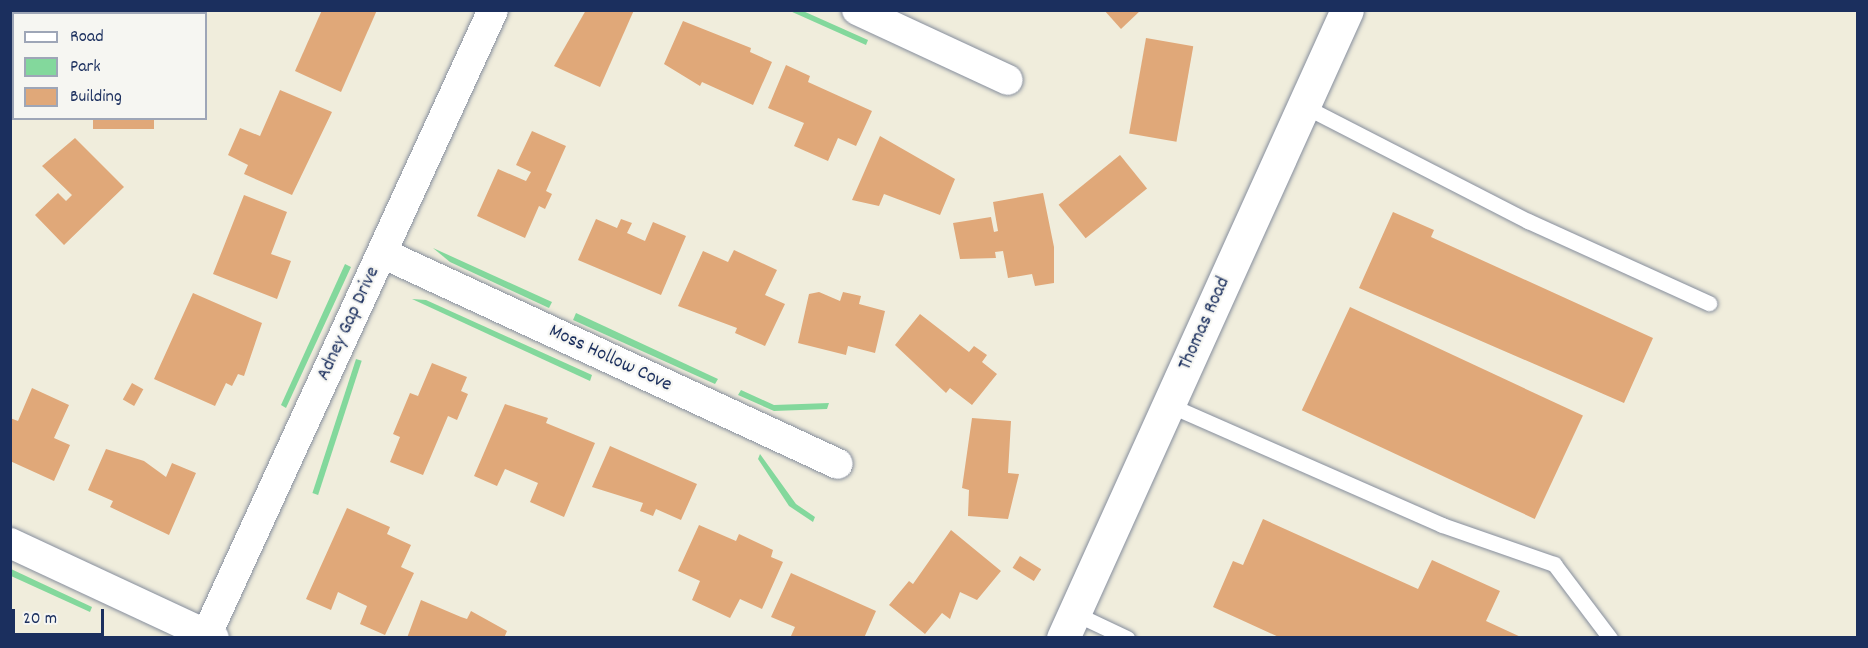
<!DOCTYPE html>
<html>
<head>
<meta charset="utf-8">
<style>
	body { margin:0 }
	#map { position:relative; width:1868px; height:648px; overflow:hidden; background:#f0eddc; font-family:Dekko,sans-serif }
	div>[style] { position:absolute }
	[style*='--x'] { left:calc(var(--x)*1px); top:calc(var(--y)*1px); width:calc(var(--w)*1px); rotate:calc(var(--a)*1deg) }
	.green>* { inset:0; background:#83d89c; transform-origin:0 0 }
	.building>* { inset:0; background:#e0a879; transform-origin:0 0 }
	.roads { filter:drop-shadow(0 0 2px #868e9d) drop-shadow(0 0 2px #868e9d) }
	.service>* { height:15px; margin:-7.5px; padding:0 7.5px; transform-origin:7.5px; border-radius:7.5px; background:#fff }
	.minor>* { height:30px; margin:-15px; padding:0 15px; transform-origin:15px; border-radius:15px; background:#fff }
	.tertiary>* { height:33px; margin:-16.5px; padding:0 16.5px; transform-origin:16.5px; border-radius:16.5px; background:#fff }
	span { translate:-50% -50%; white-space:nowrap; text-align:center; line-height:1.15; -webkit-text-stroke:4.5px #f6f6f2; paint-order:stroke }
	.street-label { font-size:20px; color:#1b2f5e }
	.frame { position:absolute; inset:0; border:12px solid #1b2f5e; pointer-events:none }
	.legend { position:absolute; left:12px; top:12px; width:195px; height:108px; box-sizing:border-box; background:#f6f6f2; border:2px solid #9ea6b7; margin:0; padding:8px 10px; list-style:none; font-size:18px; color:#1b2f5e }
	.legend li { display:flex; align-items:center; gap:12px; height:30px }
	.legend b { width:30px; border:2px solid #9ea6b7 }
	.scale { position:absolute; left:12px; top:609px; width:92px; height:27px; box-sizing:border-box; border:3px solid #1b2f5e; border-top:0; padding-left:8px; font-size:18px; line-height:21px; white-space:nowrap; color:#1b2f5e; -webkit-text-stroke:4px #f6f6f2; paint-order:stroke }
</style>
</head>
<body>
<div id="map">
	<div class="green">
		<i style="clip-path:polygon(790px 11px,803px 11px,868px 40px,866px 45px)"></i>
		<i style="clip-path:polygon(433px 248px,552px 302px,549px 308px,450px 262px)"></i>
		<i style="clip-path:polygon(345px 264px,351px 267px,286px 408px,281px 405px)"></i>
		<i style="clip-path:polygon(412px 299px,426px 300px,592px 375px,590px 381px)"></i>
		<i style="clip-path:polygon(576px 313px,718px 379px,715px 384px,573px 320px)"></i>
		<i style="left:356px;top:359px;width:6px;height:141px;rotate:18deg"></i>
		<i style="clip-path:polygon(741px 390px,774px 405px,829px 403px,827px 409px,774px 411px,738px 395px)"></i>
		<i style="clip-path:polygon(760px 454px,796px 504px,815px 517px,813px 522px,789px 506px,758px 459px)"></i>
		<i style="clip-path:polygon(11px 569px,92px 607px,90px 612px,11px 576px)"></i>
	</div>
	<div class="building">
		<i style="clip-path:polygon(73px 10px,102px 10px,100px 14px)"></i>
		<i style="clip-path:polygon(322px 10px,377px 10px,341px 92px,295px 71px)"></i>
		<i style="clip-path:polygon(586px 10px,634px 10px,600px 87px,554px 66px)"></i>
		<i style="clip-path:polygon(1104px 10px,1141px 10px,1121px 29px)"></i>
		<i style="clip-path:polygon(683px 21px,751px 48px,750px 52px,772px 62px,753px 105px,702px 82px,700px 86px,664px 64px)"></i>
		<i style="left:1146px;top:38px;width:48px;height:97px;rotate:10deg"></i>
		<i style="clip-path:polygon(786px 65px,810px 76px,808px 82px,872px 111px,856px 146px,838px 138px,828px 161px,794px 146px,804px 123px,768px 108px)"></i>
		<i style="clip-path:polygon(280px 90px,332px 112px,292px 195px,244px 174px,248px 165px,228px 155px,240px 128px,260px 136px)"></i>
		<i style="left:93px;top:118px;width:61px;height:11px"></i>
		<i style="clip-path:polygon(532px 131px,566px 146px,546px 191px,552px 194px,545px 209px,539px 206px,525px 238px,477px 216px,498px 169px,526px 181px,531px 172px,516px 165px)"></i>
		<i style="clip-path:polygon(880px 136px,955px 179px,940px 215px,884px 194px,879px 206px,852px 200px)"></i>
		<i style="clip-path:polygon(75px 138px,124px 187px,64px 245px,35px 215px,58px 193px,66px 201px,72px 195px,42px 166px)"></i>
		<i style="left:1120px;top:155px;width:43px;height:79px;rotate:51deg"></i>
		<i style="clip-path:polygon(1043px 193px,1054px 247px,1054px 283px,1035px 286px,1032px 274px,1008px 278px,1003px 251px,995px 252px,996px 258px,960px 259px,953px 223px,991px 217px,994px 232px,998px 231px,993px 202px)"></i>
		<i style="clip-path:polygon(244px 195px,287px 212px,271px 254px,291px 261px,277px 299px,213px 274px)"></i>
		<i style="clip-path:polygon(1393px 212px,1434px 230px,1431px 237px,1653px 338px,1624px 403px,1359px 288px)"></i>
		<i style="clip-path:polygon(596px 219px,617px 228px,621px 219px,632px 223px,627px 233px,645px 241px,653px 222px,686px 236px,661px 295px,578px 260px)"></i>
		<i style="clip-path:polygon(734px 250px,777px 270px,765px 295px,785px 304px,765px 346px,735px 333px,737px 328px,678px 306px,703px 251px,728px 262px)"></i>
		<i style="clip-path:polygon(819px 292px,840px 301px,843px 292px,861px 296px,859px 304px,885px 311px,875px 353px,848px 346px,846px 355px,798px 343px,809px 294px)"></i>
		<i style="clip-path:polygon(193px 293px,262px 323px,244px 376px,238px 374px,232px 386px,226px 383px,215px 406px,154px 379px)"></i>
		<i style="left:1350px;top:307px;width:257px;height:114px;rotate:25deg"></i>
		<i style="clip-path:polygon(920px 314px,969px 352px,974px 346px,987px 355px,982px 362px,997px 374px,972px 405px,950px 388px,946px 393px,895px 345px)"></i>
		<i style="clip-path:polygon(432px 363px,467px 377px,461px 391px,468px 394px,457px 420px,448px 416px,423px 475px,390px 462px,400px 437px,393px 434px,410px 393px,418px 396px)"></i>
		<i style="left:132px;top:383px;width:13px;height:19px;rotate:29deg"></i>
		<i style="clip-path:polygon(32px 388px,69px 405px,54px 438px,70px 445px,54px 481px,10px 461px,10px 418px,18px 421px)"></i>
		<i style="clip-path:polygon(505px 404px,548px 418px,546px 423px,595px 443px,564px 517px,530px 502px,538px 483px,505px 469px,497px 486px,474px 476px)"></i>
		<i style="clip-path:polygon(972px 418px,1011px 421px,1008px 473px,1019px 474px,1008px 519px,968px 516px,969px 490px,962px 488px)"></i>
		<i style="clip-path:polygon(610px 446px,697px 484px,681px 520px,656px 509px,653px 516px,640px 511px,643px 503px,592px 487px)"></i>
		<i style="clip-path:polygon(106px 449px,144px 461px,166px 477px,172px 463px,196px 473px,169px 535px,110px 507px,113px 501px,88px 490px)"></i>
		<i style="clip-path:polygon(347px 508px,390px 527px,387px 534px,411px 545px,401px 567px,414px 573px,385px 635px,360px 624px,367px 606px,338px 592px,331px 610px,306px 599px)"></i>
		<i style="clip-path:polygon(1263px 519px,1418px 589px,1432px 560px,1500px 591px,1486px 621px,1523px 638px,1281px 638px,1213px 607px,1233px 561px,1243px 565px)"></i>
		<i style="clip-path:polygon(699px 525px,736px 541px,739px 534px,773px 550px,771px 557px,783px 562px,762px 609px,740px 599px,730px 618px,692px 600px,700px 581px,678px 571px)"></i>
		<i style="clip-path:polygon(951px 530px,1001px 571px,977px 600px,960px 592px,950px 619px,942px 613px,925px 634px,889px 605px,909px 581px,913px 584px)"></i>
		<i style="left:1020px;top:556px;width:25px;height:14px;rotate:32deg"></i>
		<i style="clip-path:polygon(791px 573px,876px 611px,864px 638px,791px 636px,795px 627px,771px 617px)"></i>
		<i style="clip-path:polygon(421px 600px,461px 617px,467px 619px,471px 611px,507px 631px,504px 638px,407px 638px)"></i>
	</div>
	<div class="roads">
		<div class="service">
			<i style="--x:1304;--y:106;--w:252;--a:27.2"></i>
			<i style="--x:1528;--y:221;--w:199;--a:24.4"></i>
			<i style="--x:1169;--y:405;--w:298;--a:23.7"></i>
			<i style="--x:1442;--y:525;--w:119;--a:19.2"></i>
			<i style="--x:1554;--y:564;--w:93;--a:52.9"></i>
			<i style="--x:1074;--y:613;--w:59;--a:25.3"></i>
		</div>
		<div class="minor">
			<i style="--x:857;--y:10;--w:166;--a:24.9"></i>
			<i style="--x:382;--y:253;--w:502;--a:24.83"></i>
			<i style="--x:10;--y:543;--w:225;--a:25"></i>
			<i style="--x:205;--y:638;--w:691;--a:-65.36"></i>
		</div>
		<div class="tertiary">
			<i style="--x:1063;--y:638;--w:689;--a:-65.67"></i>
		</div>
	</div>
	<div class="street-label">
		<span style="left:349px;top:324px;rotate:-65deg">Adney Gap Drive</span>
		<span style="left:1205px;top:324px;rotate:-66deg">Thomas Road</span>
		<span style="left:610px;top:359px;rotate:25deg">Moss Hollow Cove</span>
	</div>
	<div class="frame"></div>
	<ul class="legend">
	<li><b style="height:8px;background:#fff"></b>Road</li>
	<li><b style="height:16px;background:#83d89c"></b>Park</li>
	<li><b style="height:16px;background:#e0a879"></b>Building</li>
	</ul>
	<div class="scale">20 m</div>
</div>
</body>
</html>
